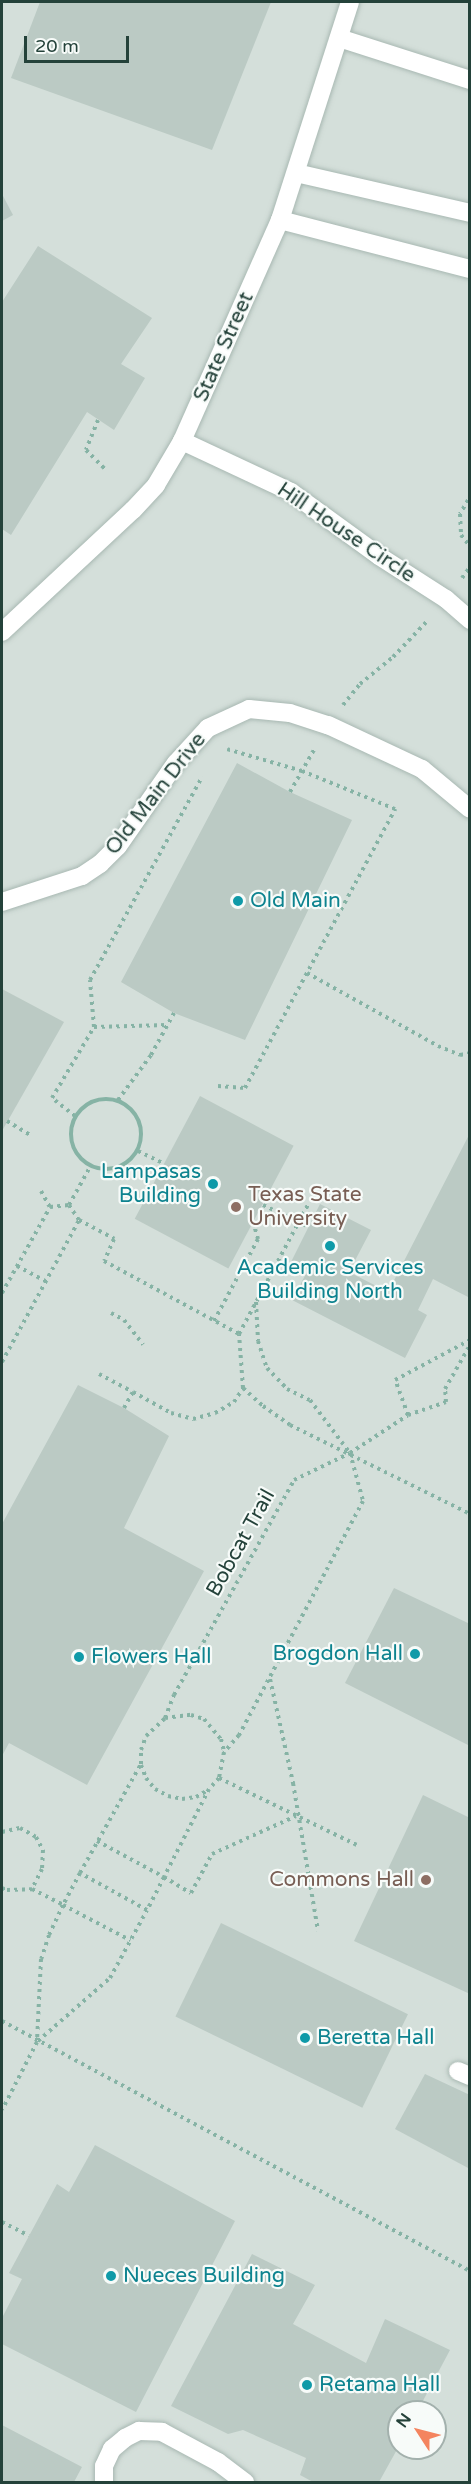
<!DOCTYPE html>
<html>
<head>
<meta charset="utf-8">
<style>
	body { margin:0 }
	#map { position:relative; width:471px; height:2484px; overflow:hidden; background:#e6efeb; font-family:"Varela Round",sans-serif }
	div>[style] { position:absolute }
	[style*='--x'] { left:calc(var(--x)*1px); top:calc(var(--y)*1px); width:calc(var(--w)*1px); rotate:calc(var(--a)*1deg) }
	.built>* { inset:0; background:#d4dfda }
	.building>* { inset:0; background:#bbcac4; transform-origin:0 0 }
	.path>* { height:4px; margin-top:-2px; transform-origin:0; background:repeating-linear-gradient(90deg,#86b3a5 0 3px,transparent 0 7.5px) }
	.path>.ring { margin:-2px; padding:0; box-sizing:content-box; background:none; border:4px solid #86b3a5; border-radius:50% }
	.roads { filter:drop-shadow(0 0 2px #a8b8b2) drop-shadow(0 0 2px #a8b8b2) }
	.minor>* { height:18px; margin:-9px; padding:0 9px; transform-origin:9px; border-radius:9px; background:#fff }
	.path-bridge>* { height:4px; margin-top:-2px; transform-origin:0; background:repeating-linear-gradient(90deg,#86b3a5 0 3px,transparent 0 7.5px) }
	.dots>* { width:16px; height:16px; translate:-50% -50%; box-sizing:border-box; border:3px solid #f7fbf9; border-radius:50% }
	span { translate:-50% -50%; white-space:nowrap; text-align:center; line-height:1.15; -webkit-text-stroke:4.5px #f7fbf9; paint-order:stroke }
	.street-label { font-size:21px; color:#24423a }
	.culture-label { font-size:21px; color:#0d838f }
	.left { translate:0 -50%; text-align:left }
	.right { translate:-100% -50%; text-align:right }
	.education-label { font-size:21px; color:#785e54 }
	.frame { position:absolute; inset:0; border:3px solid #24423a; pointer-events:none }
	.north { position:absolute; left:387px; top:2400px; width:60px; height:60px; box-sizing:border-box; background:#f7fbf9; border:2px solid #a3b1ad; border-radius:50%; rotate:306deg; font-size:16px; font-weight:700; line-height:24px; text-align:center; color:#24423a }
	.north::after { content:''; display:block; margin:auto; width:21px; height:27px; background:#f4845f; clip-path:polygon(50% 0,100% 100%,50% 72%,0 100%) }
	.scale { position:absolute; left:24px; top:36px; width:105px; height:27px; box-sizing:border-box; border:3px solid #24423a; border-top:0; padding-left:8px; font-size:18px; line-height:21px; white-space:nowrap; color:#24423a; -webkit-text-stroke:4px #f7fbf9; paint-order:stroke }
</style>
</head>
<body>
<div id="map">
	<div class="built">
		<i style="clip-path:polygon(evenodd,2px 2px,469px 2px,469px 2482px,2px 2482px,2px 2px,399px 2412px,435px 2412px,435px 2448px,399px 2448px,399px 2412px)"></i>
	</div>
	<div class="building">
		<i style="clip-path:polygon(40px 2px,271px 2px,212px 150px,11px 78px)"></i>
		<i style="clip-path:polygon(2px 194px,13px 215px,2px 221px)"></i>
		<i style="clip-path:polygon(38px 246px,152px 318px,121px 364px,145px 378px,114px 430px,87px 412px,11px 535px,2px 529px,2px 302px)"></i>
		<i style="clip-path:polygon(237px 763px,290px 792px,352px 820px,245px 1040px,174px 1013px,121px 982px)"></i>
		<i style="clip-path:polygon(2px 989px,64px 1022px,2px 1131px)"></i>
		<i style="left:200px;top:1096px;width:106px;height:139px;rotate:28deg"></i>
		<i style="clip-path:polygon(470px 1133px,470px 1298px,433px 1279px,418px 1310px,427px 1315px,405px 1358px,292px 1300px,308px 1270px,291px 1262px,320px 1204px,371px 1230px,349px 1272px,388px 1292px)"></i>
		<i style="clip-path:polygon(78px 1385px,124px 1408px,169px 1436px,124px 1528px,204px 1571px,87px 1785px,9px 1743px,2px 1756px,2px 1524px)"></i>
		<i style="clip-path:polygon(394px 1588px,470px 1624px,470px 1746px,345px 1683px)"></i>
		<i style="clip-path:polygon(423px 1795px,470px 1818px,470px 1994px,354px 1941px)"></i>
		<i style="left:221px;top:1923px;width:208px;height:104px;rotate:26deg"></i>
		<i style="clip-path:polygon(425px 2074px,470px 2095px,470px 2169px,395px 2129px)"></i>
		<i style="clip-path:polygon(95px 2145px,235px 2221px,136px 2412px,2px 2344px,2px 2318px,22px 2279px,9px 2273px,57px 2184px,69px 2192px)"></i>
		<i style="clip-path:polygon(252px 2254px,315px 2285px,293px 2324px,366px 2363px,385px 2319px,450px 2350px,417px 2412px,399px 2412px,399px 2446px,379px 2482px,313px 2482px,300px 2475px,306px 2458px,243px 2430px,228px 2434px,171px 2406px)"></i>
		<i style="clip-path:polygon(2px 2425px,82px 2467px,74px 2482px,2px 2482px)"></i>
	</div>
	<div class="path">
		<i style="--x:98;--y:420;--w:32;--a:112"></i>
		<i style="--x:86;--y:450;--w:27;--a:45"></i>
		<i style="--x:468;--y:500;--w:16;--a:120"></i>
		<i style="--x:460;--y:514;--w:21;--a:87"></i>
		<i style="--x:461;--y:535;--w:14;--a:51"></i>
		<i style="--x:462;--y:578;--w:14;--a:-54"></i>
		<i style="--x:343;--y:705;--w:27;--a:-51"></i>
		<i style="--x:360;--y:684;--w:43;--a:-39.3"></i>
		<i style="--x:393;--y:657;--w:52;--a:-46.5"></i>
		<i style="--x:290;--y:792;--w:51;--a:-60.4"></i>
		<i style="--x:307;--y:973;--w:150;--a:29.1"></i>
		<i style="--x:438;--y:1046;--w:24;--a:22"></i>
		<i style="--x:460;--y:1055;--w:10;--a:-11"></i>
		<i style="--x:94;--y:1027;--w:47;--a:-94.9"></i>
		<i style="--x:90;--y:980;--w:232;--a:-61.1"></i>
		<i style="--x:218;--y:1086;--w:27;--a:4"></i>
		<i style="--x:245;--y:1088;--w:317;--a:-61.7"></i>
		<i style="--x:395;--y:809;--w:100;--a:-157.8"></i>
		<i style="--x:302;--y:771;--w:78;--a:-163.7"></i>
		<i class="ring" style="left:71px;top:1099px;width:66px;height:66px"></i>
		<i style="--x:118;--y:1100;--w:56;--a:-53.7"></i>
		<i style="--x:151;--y:1055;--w:48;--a:-61.3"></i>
		<i style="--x:75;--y:1116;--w:29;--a:-142"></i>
		<i style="--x:52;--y:1098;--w:82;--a:-59.4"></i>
		<i style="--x:94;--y:1027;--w:73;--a:-1.6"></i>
		<i style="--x:7;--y:1121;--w:29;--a:31"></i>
		<i style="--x:138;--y:1151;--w:28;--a:26"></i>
		<i style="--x:41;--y:1191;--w:18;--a:61"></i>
		<i style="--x:69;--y:1205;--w:43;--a:-61.1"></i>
		<i style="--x:79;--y:1220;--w:40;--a:28"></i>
		<i style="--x:114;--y:1239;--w:24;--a:114"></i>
		<i style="--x:104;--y:1261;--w:153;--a:28.4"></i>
		<i style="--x:17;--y:1266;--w:32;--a:28"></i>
		<i style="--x:2;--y:1293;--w:98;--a:-60.8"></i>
		<i style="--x:50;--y:1207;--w:19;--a:-6"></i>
		<i style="--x:256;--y:1302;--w:39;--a:87"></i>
		<i style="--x:258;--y:1341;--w:28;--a:72"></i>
		<i style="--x:267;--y:1368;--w:29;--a:46"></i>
		<i style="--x:287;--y:1389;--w:25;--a:26"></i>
		<i style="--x:310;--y:1400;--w:66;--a:53"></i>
		<i style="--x:350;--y:1453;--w:50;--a:74.8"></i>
		<i style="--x:363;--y:1501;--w:265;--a:117.9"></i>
		<i style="--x:239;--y:1735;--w:23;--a:131"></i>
		<i style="--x:224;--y:1752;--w:26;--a:101"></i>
		<i style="--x:219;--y:1778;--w:15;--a:132"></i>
		<i style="--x:209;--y:1789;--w:99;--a:117.1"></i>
		<i style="--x:164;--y:1877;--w:31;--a:31"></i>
		<i style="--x:191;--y:1893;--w:44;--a:-61.7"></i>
		<i style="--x:212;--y:1854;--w:92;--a:-24.3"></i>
		<i style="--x:111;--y:1313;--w:15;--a:28"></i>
		<i style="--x:124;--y:1320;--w:31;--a:52"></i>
		<i style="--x:214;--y:1321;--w:93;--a:-61.8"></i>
		<i style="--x:258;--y:1239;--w:19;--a:-106"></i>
		<i style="--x:2;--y:1362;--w:162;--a:-61.5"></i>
		<i style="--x:79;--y:1220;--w:18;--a:-124"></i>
		<i style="--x:99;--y:1374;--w:38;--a:28"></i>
		<i style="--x:243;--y:1388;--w:27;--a:42"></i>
		<i style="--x:263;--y:1406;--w:33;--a:35"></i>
		<i style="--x:290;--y:1425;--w:201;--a:26.3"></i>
		<i style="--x:124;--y:1408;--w:18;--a:-61"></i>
		<i style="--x:133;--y:1392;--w:43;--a:28.9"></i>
		<i style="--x:171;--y:1413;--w:23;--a:15"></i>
		<i style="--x:193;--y:1419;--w:23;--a:-15"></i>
		<i style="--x:215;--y:1413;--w:22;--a:-30"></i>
		<i style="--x:234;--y:1402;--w:17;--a:-57"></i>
		<i style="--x:243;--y:1388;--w:54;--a:-94.2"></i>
		<i style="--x:239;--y:1334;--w:149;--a:-61.9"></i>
		<i style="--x:408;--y:1415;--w:40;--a:-18.9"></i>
		<i style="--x:446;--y:1402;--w:13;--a:-94"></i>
		<i style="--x:445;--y:1389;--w:51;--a:-60.4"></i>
		<i style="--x:270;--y:1679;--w:107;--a:77.5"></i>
		<i style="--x:293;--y:1783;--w:150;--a:80.4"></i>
		<i style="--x:165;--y:1718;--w:26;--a:-7"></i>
		<i style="--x:191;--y:1715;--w:14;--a:17"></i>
		<i style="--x:204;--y:1719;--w:26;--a:50"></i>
		<i style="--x:221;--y:1739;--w:12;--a:76"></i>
		<i style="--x:141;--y:1765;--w:14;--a:69"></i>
		<i style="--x:146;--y:1778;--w:14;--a:51"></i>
		<i style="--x:155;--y:1789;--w:15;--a:28"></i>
		<i style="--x:168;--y:1796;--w:14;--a:12"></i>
		<i style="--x:182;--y:1799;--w:14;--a:-8"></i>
		<i style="--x:196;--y:1797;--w:14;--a:-30"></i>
		<i style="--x:219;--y:1778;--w:153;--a:25.9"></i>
		<i style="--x:2;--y:1832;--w:18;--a:-13"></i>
		<i style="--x:20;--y:1828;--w:18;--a:29"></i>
		<i style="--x:36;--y:1837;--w:15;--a:62"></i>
		<i style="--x:43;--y:1850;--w:19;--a:93"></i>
		<i style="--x:42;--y:1869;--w:22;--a:117"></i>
		<i style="--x:97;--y:1841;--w:76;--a:28.2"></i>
		<i style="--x:164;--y:1877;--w:37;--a:117"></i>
		<i style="--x:147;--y:1910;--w:77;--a:-151.1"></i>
		<i style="--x:80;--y:1873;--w:36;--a:118"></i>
		<i style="--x:63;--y:1905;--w:76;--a:27.6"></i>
		<i style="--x:80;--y:1873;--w:125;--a:-60.8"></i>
		<i style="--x:141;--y:1764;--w:14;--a:-90"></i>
		<i style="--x:141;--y:1750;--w:15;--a:-70"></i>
		<i style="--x:146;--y:1736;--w:26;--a:-43"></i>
		<i style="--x:165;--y:1718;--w:25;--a:-69"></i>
		<i style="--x:174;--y:1695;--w:246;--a:-60.8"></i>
		<i style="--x:294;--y:1480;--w:62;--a:-25.7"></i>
		<i style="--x:350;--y:1453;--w:69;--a:-33.2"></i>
		<i style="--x:408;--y:1415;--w:37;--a:-110"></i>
		<i style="--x:395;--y:1380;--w:85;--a:-28.1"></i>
		<i style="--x:2;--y:1888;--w:5;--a:22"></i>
		<i style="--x:7;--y:1890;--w:25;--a:-2"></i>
		<i style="--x:32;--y:1889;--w:35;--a:27"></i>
		<i style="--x:63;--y:1905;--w:33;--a:115"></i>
		<i style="--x:49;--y:1935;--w:25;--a:108"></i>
		<i style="--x:41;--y:1959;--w:83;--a:92.8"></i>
		<i style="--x:37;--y:2042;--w:76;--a:117.2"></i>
		<i style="--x:2;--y:2021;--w:531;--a:28.11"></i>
		<i style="--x:38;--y:2041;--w:96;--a:-41.2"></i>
		<i style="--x:110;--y:1978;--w:77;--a:-61.4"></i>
		<i style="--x:2;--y:2222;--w:30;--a:27"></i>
	</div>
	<div class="roads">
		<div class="minor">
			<i style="--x:339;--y:38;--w:138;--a:17.8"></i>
			<i style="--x:296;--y:173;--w:179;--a:12.9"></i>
			<i style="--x:280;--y:220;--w:196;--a:14.5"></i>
			<i style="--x:182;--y:441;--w:120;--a:25.1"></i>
			<i style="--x:291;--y:492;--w:109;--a:36"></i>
			<i style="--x:379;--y:556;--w:80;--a:32.7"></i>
			<i style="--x:446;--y:599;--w:32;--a:41"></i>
			<i style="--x:2;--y:632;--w:179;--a:-43"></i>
			<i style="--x:133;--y:510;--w:34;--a:-47"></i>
			<i style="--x:156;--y:485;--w:51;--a:-59.4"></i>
			<i style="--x:182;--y:441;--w:242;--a:-66.1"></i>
			<i style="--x:280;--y:220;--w:229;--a:-72.2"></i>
			<i style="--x:2;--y:902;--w:84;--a:-18"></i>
			<i style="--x:82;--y:876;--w:22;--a:-34"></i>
			<i style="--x:100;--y:864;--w:25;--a:-45"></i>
			<i style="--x:118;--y:846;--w:101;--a:-55.1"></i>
			<i style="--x:176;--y:763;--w:47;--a:-47.6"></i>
			<i style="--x:208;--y:728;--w:45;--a:-24.9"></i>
			<i style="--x:249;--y:709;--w:41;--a:5.6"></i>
			<i style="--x:290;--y:713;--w:40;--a:18"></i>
			<i style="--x:328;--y:725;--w:104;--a:25.1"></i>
			<i style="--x:422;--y:769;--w:62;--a:39.8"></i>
			<i style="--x:458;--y:2071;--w:13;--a:23"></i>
			<i style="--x:104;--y:2482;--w:16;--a:-90"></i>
			<i style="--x:104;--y:2466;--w:19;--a:-65"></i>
			<i style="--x:112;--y:2449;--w:17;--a:-40"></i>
			<i style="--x:125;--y:2438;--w:16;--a:-27"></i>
			<i style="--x:139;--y:2431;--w:23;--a:2"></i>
			<i style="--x:162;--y:2432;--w:64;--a:28.2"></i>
			<i style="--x:218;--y:2462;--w:34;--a:37"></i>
		</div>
	</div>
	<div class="path-bridge">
		<i style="--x:263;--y:1205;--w:49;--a:25.5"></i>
	</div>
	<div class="dots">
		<i style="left:238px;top:901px;background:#0f9aa8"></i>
		<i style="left:213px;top:1184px;background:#0f9aa8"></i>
		<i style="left:236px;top:1207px;background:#8d6e63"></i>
		<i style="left:330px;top:1246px;background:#0f9aa8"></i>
		<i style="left:415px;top:1654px;background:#0f9aa8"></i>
		<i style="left:79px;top:1657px;background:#0f9aa8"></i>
		<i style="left:426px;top:1880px;background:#8d6e63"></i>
		<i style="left:305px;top:2038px;background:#0f9aa8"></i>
		<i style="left:111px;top:2276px;background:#0f9aa8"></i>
		<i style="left:307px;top:2385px;background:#0f9aa8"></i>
	</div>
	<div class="street-label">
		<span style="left:224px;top:347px;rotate:-66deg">State Street</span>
		<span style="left:346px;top:533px;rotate:34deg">Hill House Circle</span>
		<span style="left:156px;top:794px;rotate:-52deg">Old Main Drive</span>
		<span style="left:241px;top:1543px;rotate:-61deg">Bobcat Trail</span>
	</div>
	<div class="culture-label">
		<span class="left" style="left:250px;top:901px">Old Main</span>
		<span class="right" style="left:201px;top:1184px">Lampasas<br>Building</span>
		<span style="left:330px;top:1280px">Academic Services<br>Building North</span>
		<span class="right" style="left:403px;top:1654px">Brogdon Hall</span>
		<span class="left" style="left:91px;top:1657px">Flowers Hall</span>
		<span class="left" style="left:317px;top:2038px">Beretta Hall</span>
		<span class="left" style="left:123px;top:2276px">Nueces Building</span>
		<span class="left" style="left:319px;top:2385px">Retama Hall</span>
	</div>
	<div class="education-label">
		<span class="left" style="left:248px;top:1207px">Texas State<br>University</span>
		<span class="right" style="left:414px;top:1880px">Commons Hall</span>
	</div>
	<div class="frame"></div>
	<div class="north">N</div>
	<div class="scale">20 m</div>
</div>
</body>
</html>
